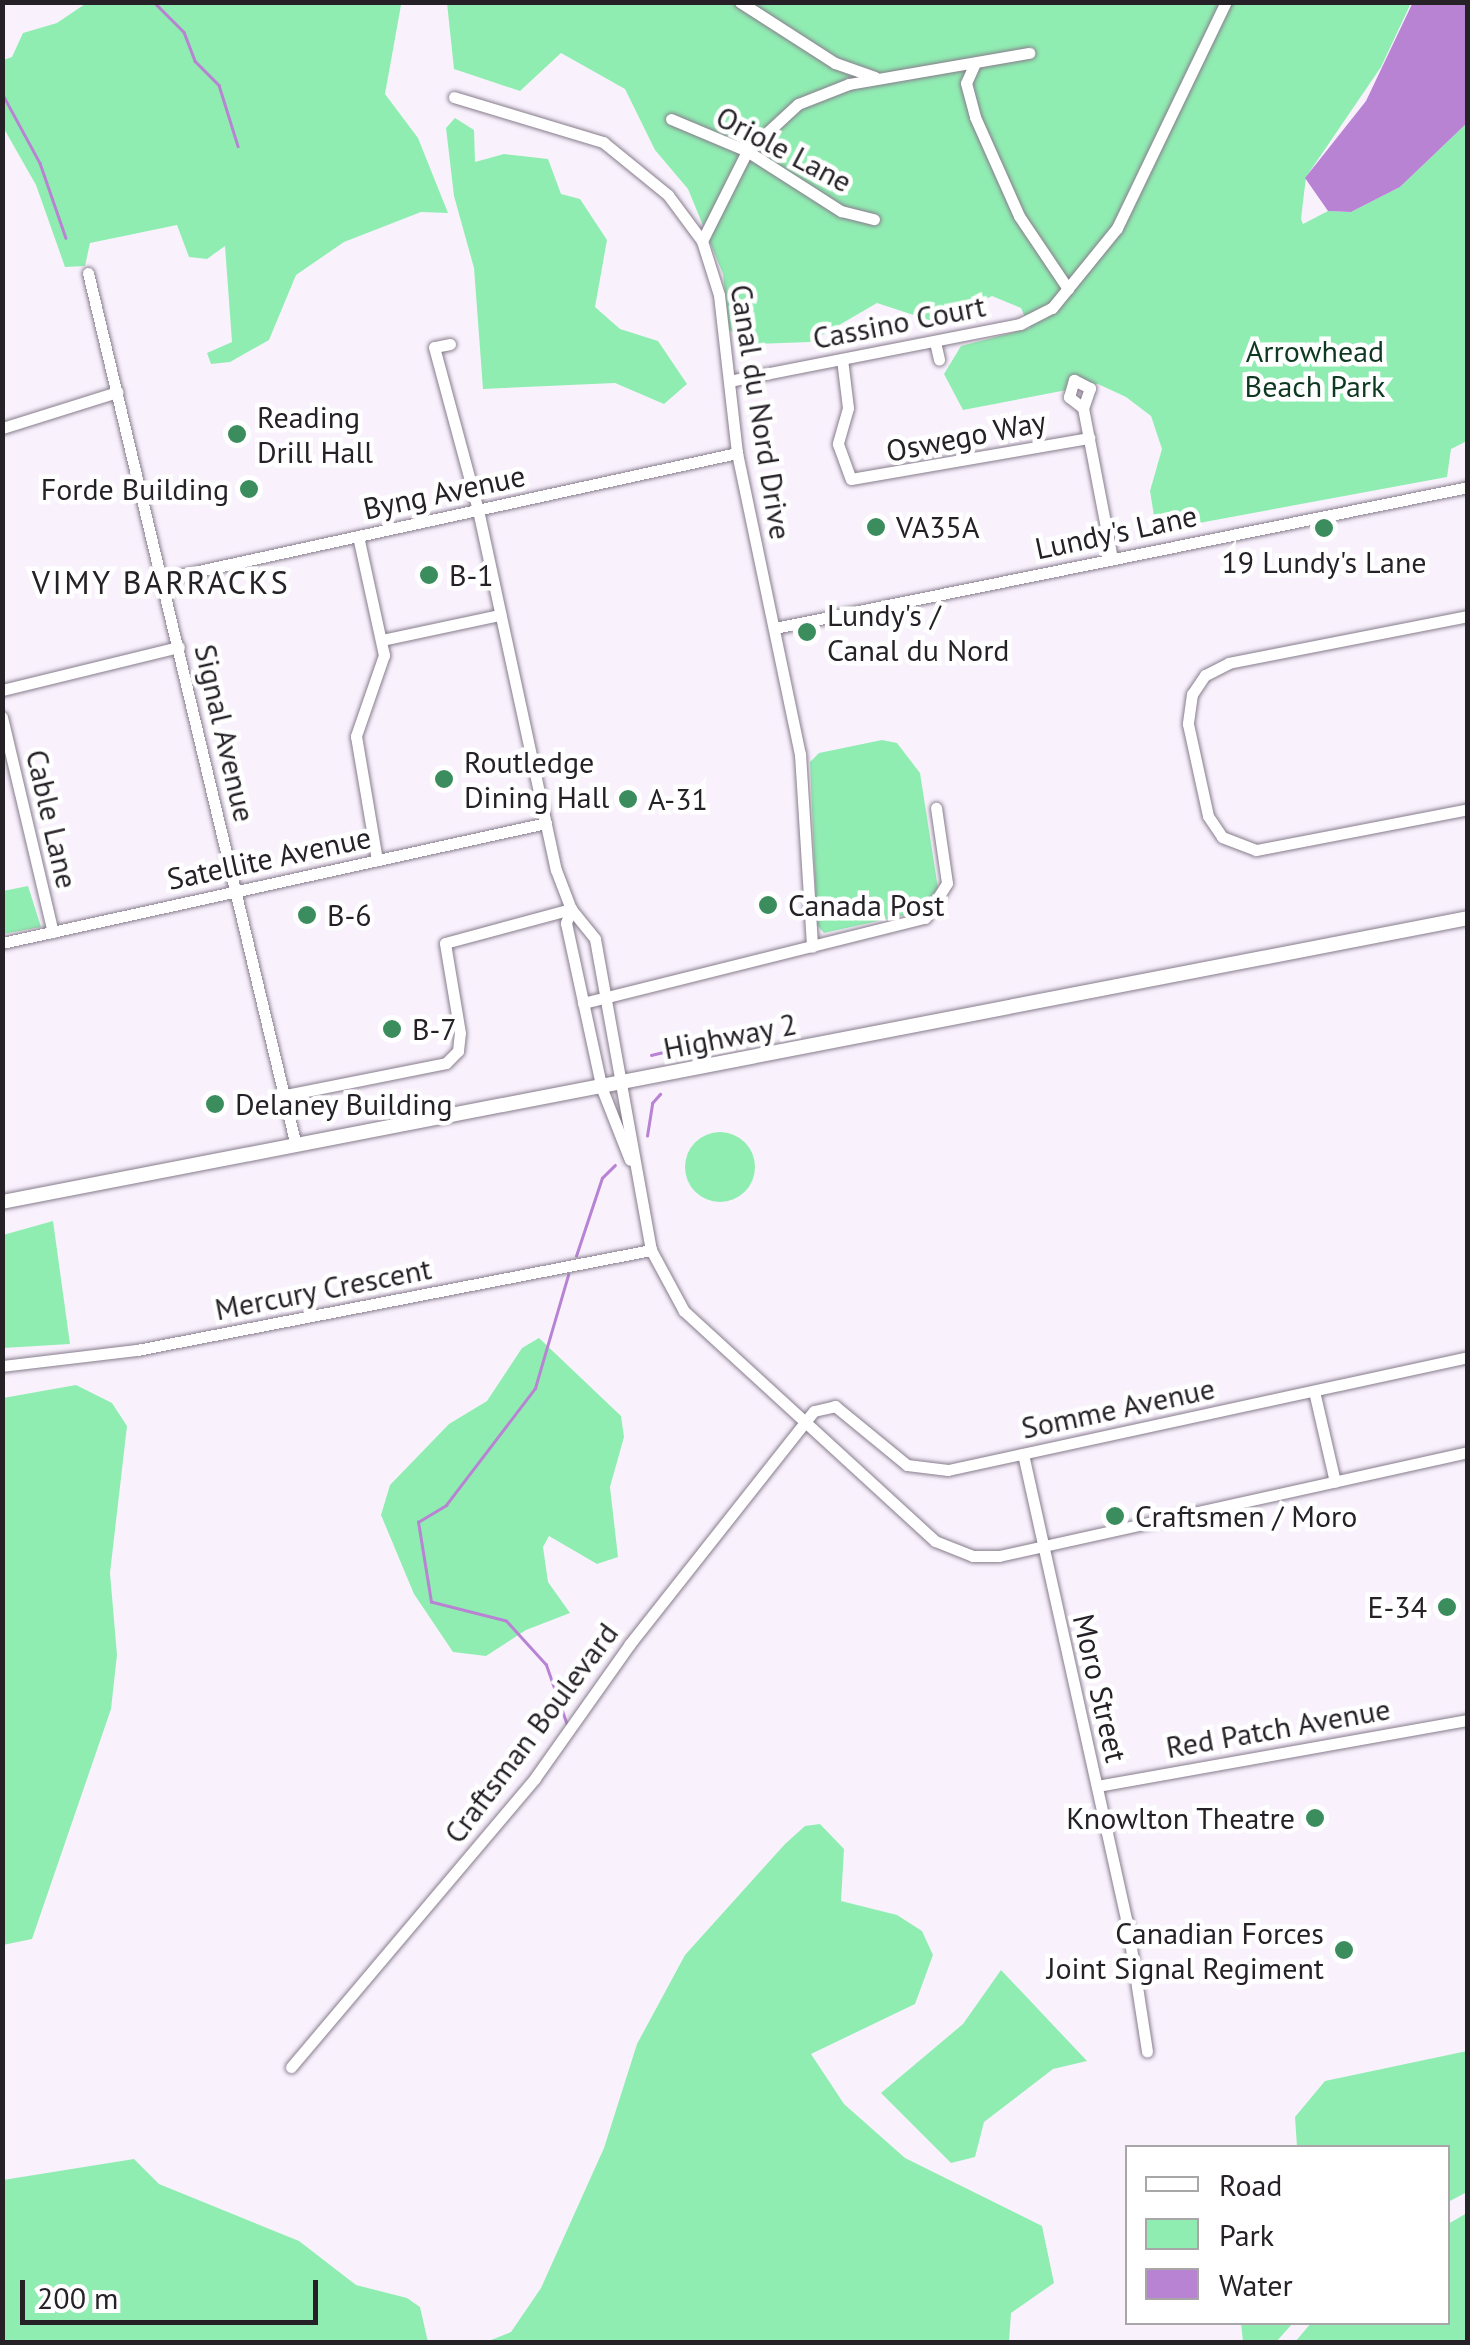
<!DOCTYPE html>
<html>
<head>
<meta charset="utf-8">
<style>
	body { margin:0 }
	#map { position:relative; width:1470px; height:2345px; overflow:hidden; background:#f9f2fd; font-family:"PT Sans",sans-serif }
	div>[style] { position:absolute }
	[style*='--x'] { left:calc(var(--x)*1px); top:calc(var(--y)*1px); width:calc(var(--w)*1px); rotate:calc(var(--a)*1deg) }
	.green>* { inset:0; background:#90edb2 }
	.round { border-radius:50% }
	.water>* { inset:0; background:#b983d4 }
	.stream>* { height:2.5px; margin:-1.25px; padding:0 1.25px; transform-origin:1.25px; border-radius:1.25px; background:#b983d4 }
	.roads { filter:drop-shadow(0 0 2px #877c8c) drop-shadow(0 0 2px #877c8c) }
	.minor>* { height:11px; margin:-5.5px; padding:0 5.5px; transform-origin:5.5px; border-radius:5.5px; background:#fff }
	.major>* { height:14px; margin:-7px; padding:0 7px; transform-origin:7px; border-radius:7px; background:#fff }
	.dots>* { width:28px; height:28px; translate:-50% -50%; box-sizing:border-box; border:5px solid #fff; border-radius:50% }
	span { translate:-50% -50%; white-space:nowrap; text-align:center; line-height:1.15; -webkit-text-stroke:9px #fff; paint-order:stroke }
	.street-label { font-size:30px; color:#252127 }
	.park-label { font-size:30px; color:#0e3921 }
	.poi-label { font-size:30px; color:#252127 }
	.left { translate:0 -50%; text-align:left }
	.right { translate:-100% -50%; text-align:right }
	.neighbourhood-label { font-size:32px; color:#252127; letter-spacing:2.5px }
	.frame { position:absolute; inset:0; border:5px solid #252127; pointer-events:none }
	.legend { position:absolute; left:1125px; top:2145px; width:325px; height:180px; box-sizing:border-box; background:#fff; border:2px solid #a8a6a9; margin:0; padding:12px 18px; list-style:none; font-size:30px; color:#252127 }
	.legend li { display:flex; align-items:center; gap:20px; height:50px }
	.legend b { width:50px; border:2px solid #a8a6a9 }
	.scale { position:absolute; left:20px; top:2280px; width:298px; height:45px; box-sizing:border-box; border:5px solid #252127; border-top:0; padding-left:12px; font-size:30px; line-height:35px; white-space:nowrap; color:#252127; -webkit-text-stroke:8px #fff; paint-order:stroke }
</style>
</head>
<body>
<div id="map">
	<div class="green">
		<i style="clip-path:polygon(88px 2px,409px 3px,401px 5px,385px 94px,418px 138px,448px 213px,421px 212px,344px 242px,296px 275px,269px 340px,230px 362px,211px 364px,207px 353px,232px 342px,225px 246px,207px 259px,189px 257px,177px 225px,90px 243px,85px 266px,65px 267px,36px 185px,3px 127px,3px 60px,12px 57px,23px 33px,57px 23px)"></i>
		<i style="clip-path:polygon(447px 3px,1411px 3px,1381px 67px,1306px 177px,1301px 219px,1303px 224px,1328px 211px,1351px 212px,1400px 187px,1467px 123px,1467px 441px,1451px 449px,1447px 477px,1172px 528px,1154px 516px,1150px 491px,1162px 449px,1151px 416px,1126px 397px,1098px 384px,963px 410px,944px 374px,961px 346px,1030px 328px,1021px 308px,992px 296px,938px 323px,877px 303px,810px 342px,757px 344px,729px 330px,723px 274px,688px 189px,655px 150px,625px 89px,561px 53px,520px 91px,454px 69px)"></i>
		<i style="clip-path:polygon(455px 118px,474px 130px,475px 162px,504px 154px,548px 159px,561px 194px,580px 199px,607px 240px,595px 307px,620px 329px,658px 341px,687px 384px,664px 404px,615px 383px,483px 389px,474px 268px,454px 196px,446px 128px)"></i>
		<i style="clip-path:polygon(882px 740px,897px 743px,920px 773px,938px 888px,919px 912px,824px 933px,817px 925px,810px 762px,819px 753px)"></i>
		<i style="clip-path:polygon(28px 886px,41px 927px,3px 934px,3px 891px)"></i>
		<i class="round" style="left:685px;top:1132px;width:70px;height:70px"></i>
		<i style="clip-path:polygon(53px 1221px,70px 1344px,3px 1348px,3px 1235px)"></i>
		<i style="clip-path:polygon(539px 1338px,621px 1416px,624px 1437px,610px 1487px,618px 1557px,597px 1564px,549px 1536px,543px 1547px,548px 1582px,570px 1613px,526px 1630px,486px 1656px,453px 1652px,414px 1594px,381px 1515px,390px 1485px,449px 1424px,487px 1401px,522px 1348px)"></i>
		<i style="clip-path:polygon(76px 1385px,112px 1403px,127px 1426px,110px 1573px,117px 1655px,111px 1709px,32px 1939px,3px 1945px,3px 1398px)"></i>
		<i style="clip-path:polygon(820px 1824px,844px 1849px,841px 1901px,897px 1915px,922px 1931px,933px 1955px,915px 2004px,811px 2054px,844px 2104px,905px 2158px,1042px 2226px,1054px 2283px,1011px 2313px,1009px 2342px,486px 2342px,511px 2332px,541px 2288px,604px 2148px,637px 2044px,685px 1955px,785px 1844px,805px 1826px)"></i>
		<i style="clip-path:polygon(1001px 1970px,1087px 2061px,1053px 2069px,984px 2122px,975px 2157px,951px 2163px,881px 2093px,963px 2024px)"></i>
		<i style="clip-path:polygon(1467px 2051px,1467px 2192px,1448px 2202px,1448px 2148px,1297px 2147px,1295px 2117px,1325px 2081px)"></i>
		<i style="clip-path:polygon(134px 2159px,159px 2184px,299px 2241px,356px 2285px,407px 2298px,420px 2307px,428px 2342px,3px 2342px,3px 2180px)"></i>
		<i style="clip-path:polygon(1467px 2213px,1467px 2342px,1295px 2342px,1311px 2323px,1448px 2322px,1448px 2224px)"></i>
		<i style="clip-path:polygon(1241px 2323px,1241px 2322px,1293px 2323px,1276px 2342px,1243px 2342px)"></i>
	</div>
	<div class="water">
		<i style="clip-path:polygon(1413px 2px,1467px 3px,1467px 123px,1400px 187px,1351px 212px,1328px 211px,1305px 178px,1366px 101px)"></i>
	</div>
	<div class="stream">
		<i style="--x:154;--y:2;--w:42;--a:45"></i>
		<i style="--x:184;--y:32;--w:31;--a:69"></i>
		<i style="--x:195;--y:61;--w:34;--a:45"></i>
		<i style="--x:219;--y:85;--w:64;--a:72.7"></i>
		<i style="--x:2;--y:93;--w:80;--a:61.5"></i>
		<i style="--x:40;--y:163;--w:79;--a:70.9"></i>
		<i style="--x:651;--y:1055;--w:103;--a:-13.5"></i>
		<i style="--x:647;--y:1136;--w:33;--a:-81"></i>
		<i style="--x:652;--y:1103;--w:12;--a:-48"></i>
		<i style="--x:576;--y:1256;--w:82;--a:-71.6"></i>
		<i style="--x:602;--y:1178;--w:18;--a:-45"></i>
		<i style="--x:567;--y:1725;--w:64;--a:-109.3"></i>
		<i style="--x:546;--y:1665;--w:59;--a:-132.3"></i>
		<i style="--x:506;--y:1621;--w:77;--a:-165.8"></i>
		<i style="--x:431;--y:1602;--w:81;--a:-99.2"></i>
		<i style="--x:418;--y:1522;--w:33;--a:-31"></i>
		<i style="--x:446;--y:1505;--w:147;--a:-52.7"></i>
		<i style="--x:535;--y:1388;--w:118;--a:-73.7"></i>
	</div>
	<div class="roads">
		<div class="minor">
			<i style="--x:740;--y:2;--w:113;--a:32.7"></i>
			<i style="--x:835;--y:63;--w:42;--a:19.3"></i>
			<i style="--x:975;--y:63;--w:22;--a:114"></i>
			<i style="--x:966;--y:83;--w:35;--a:75"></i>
			<i style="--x:975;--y:117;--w:108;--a:66"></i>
			<i style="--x:1019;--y:216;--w:88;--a:56.1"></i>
			<i style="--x:454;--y:97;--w:156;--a:16.8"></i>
			<i style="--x:603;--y:142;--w:84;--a:39.2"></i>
			<i style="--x:668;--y:195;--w:57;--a:53.5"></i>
			<i style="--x:702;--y:241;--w:57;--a:72.5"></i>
			<i style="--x:719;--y:295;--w:159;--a:83.5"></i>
			<i style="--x:737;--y:453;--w:308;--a:78.2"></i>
			<i style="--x:800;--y:754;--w:193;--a:86.4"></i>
			<i style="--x:671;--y:119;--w:82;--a:22.8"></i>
			<i style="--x:747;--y:151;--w:112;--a:32.6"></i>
			<i style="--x:841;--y:211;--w:34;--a:14"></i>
			<i style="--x:702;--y:241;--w:101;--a:-63.4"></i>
			<i style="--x:747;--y:151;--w:69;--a:-42.7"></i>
			<i style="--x:798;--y:104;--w:55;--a:-21.4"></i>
			<i style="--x:849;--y:84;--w:183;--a:-9.8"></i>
			<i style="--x:88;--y:273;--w:897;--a:76.6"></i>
			<i style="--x:935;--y:342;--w:18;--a:77"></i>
			<i style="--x:450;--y:344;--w:16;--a:169"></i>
			<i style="--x:434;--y:347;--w:169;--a:74.9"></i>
			<i style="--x:478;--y:510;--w:368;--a:77.8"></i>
			<i style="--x:556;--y:870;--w:42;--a:69"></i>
			<i style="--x:571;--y:909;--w:38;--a:51"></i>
			<i style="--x:595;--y:939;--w:316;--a:79.8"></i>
			<i style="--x:651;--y:1250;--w:69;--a:61.6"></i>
			<i style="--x:684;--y:1311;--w:340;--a:42.5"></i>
			<i style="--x:935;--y:1541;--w:41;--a:21.5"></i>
			<i style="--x:973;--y:1556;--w:26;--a:0"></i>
			<i style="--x:999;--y:1556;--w:480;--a:-12.5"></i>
			<i style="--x:842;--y:359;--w:49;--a:83"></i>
			<i style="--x:848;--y:408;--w:37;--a:106"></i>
			<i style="--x:838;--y:444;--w:37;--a:70"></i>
			<i style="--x:851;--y:479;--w:242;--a:-9.8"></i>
			<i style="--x:729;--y:381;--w:297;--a:-11.1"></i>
			<i style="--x:1020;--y:324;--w:36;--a:-27"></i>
			<i style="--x:1052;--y:308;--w:103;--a:-50.9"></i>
			<i style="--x:1117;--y:228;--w:251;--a:-64.3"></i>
			<i style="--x:1083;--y:408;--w:18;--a:-142"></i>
			<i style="--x:1069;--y:397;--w:18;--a:-74"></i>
			<i style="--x:1074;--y:380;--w:18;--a:27"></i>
			<i style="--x:1090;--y:388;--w:21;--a:109"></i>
			<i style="--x:1083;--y:408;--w:154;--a:79.1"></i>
			<i style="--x:2;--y:428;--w:121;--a:-17.4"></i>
			<i style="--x:358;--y:536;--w:122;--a:77.7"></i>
			<i style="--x:384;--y:655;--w:86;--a:109.1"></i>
			<i style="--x:356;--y:736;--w:126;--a:80.4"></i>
			<i style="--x:162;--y:579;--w:589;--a:-12.36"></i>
			<i style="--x:1468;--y:616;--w:244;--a:168.9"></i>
			<i style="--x:1229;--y:663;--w:27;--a:153"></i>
			<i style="--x:1205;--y:675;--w:23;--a:124"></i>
			<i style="--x:1192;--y:694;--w:30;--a:98"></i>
			<i style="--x:1188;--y:724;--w:94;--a:77.7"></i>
			<i style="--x:1208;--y:816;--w:25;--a:56"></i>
			<i style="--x:1222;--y:837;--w:36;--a:21"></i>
			<i style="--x:1256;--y:850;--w:216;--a:-10.9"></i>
			<i style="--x:775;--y:628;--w:707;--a:-11.5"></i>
			<i style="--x:382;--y:640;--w:121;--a:-12"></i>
			<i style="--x:2;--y:690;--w:182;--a:-13.7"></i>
			<i style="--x:2;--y:717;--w:221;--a:76.7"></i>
			<i style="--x:571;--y:909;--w:15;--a:110"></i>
			<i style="--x:566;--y:923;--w:170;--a:77.8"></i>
			<i style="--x:602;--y:1089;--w:76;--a:68.5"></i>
			<i style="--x:2;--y:943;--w:557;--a:-12.44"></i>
			<i style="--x:583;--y:1003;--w:352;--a:-14"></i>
			<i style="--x:925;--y:918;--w:41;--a:-57.8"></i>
			<i style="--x:947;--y:883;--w:76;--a:-98.3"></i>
			<i style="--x:286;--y:1095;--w:163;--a:-11.3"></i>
			<i style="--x:446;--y:1063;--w:17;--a:-45"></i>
			<i style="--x:458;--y:1051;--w:18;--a:-84"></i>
			<i style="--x:460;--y:1033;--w:91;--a:-99.5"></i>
			<i style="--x:445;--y:943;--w:131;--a:-15.1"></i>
			<i style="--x:2;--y:1366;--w:136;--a:-6.8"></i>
			<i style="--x:137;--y:1350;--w:524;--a:-11.01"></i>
			<i style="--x:1314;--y:1391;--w:93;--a:77"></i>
			<i style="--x:1023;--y:1454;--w:479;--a:77.5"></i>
			<i style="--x:1127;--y:1922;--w:131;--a:81.2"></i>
			<i style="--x:1097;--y:1786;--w:377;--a:-10.1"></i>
			<i style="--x:291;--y:2067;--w:378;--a:-49.8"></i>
			<i style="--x:535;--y:1778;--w:163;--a:-54.7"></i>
			<i style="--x:629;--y:1645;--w:298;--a:-51.7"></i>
			<i style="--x:814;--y:1411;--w:22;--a:-13"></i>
			<i style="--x:835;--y:1406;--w:93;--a:39.3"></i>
			<i style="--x:907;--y:1465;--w:41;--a:7"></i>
			<i style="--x:948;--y:1470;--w:532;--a:-12.26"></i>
		</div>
		<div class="major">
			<i style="--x:2;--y:1202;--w:1493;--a:-10.96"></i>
		</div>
	</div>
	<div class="dots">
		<i style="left:237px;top:434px;background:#3c8d5e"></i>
		<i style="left:249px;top:489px;background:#3c8d5e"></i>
		<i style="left:876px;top:527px;background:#3c8d5e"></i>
		<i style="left:1324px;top:528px;background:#3c8d5e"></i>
		<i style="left:429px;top:575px;background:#3c8d5e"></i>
		<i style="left:807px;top:632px;background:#3c8d5e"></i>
		<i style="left:444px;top:779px;background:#3c8d5e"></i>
		<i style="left:628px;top:799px;background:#3c8d5e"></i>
		<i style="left:768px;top:905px;background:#3c8d5e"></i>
		<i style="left:307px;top:915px;background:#3c8d5e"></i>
		<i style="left:392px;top:1029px;background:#3c8d5e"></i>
		<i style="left:215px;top:1104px;background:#3c8d5e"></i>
		<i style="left:1115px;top:1516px;background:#3c8d5e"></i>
		<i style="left:1447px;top:1607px;background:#3c8d5e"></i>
		<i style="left:1315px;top:1818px;background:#3c8d5e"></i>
		<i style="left:1344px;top:1950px;background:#3c8d5e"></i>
	</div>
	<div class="street-label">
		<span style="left:784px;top:149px;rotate:28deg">Oriole Lane</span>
		<span style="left:899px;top:322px;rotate:-11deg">Cassino Court</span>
		<span style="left:761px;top:412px;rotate:81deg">Canal du Nord Drive</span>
		<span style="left:966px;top:436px;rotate:-11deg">Oswego Way</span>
		<span style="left:444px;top:492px;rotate:-12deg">Byng Avenue</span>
		<span style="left:1116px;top:532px;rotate:-12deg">Lundy's Lane</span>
		<span style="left:225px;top:733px;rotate:77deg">Signal Avenue</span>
		<span style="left:52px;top:819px;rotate:77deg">Cable Lane</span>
		<span style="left:269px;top:858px;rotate:-12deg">Satellite Avenue</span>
		<span style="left:730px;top:1036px;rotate:-11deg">Highway 2</span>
		<span style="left:323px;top:1289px;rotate:-11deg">Mercury Crescent</span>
		<span style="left:1118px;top:1408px;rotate:-12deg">Somme Avenue</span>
		<span style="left:1100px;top:1688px;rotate:77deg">Moro Street</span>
		<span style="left:1278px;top:1728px;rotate:-10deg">Red Patch Avenue</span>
		<span style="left:531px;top:1733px;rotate:-53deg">Craftsman Boulevard</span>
	</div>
	<div class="park-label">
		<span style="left:1315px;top:368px">Arrowhead<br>Beach Park</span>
	</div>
	<div class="poi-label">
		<span class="left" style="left:257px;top:434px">Reading<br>Drill Hall</span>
		<span class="right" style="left:229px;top:489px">Forde Building</span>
		<span class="left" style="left:896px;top:527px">VA35A</span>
		<span style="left:1324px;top:562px">19 Lundy's Lane</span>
		<span class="left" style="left:449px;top:575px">B-1</span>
		<span class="left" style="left:827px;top:632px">Lundy's /<br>Canal du Nord</span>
		<span class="left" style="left:464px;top:779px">Routledge<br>Dining Hall</span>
		<span class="left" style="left:648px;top:799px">A-31</span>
		<span class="left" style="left:788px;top:905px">Canada Post</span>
		<span class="left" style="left:327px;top:915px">B-6</span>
		<span class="left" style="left:412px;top:1029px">B-7</span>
		<span class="left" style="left:235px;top:1104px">Delaney Building</span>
		<span class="left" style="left:1135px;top:1516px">Craftsmen / Moro</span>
		<span class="right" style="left:1427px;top:1607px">E-34</span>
		<span class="right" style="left:1295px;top:1818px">Knowlton Theatre</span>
		<span class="right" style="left:1324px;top:1950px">Canadian Forces<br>Joint Signal Regiment</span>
	</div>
	<div class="neighbourhood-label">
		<span style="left:161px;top:582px">VIMY BARRACKS</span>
	</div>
	<div class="frame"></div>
	<ul class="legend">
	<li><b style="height:12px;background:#fff"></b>Road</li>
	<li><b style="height:28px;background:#90edb2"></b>Park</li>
	<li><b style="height:28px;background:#b983d4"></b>Water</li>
	</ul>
	<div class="scale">200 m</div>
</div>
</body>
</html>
